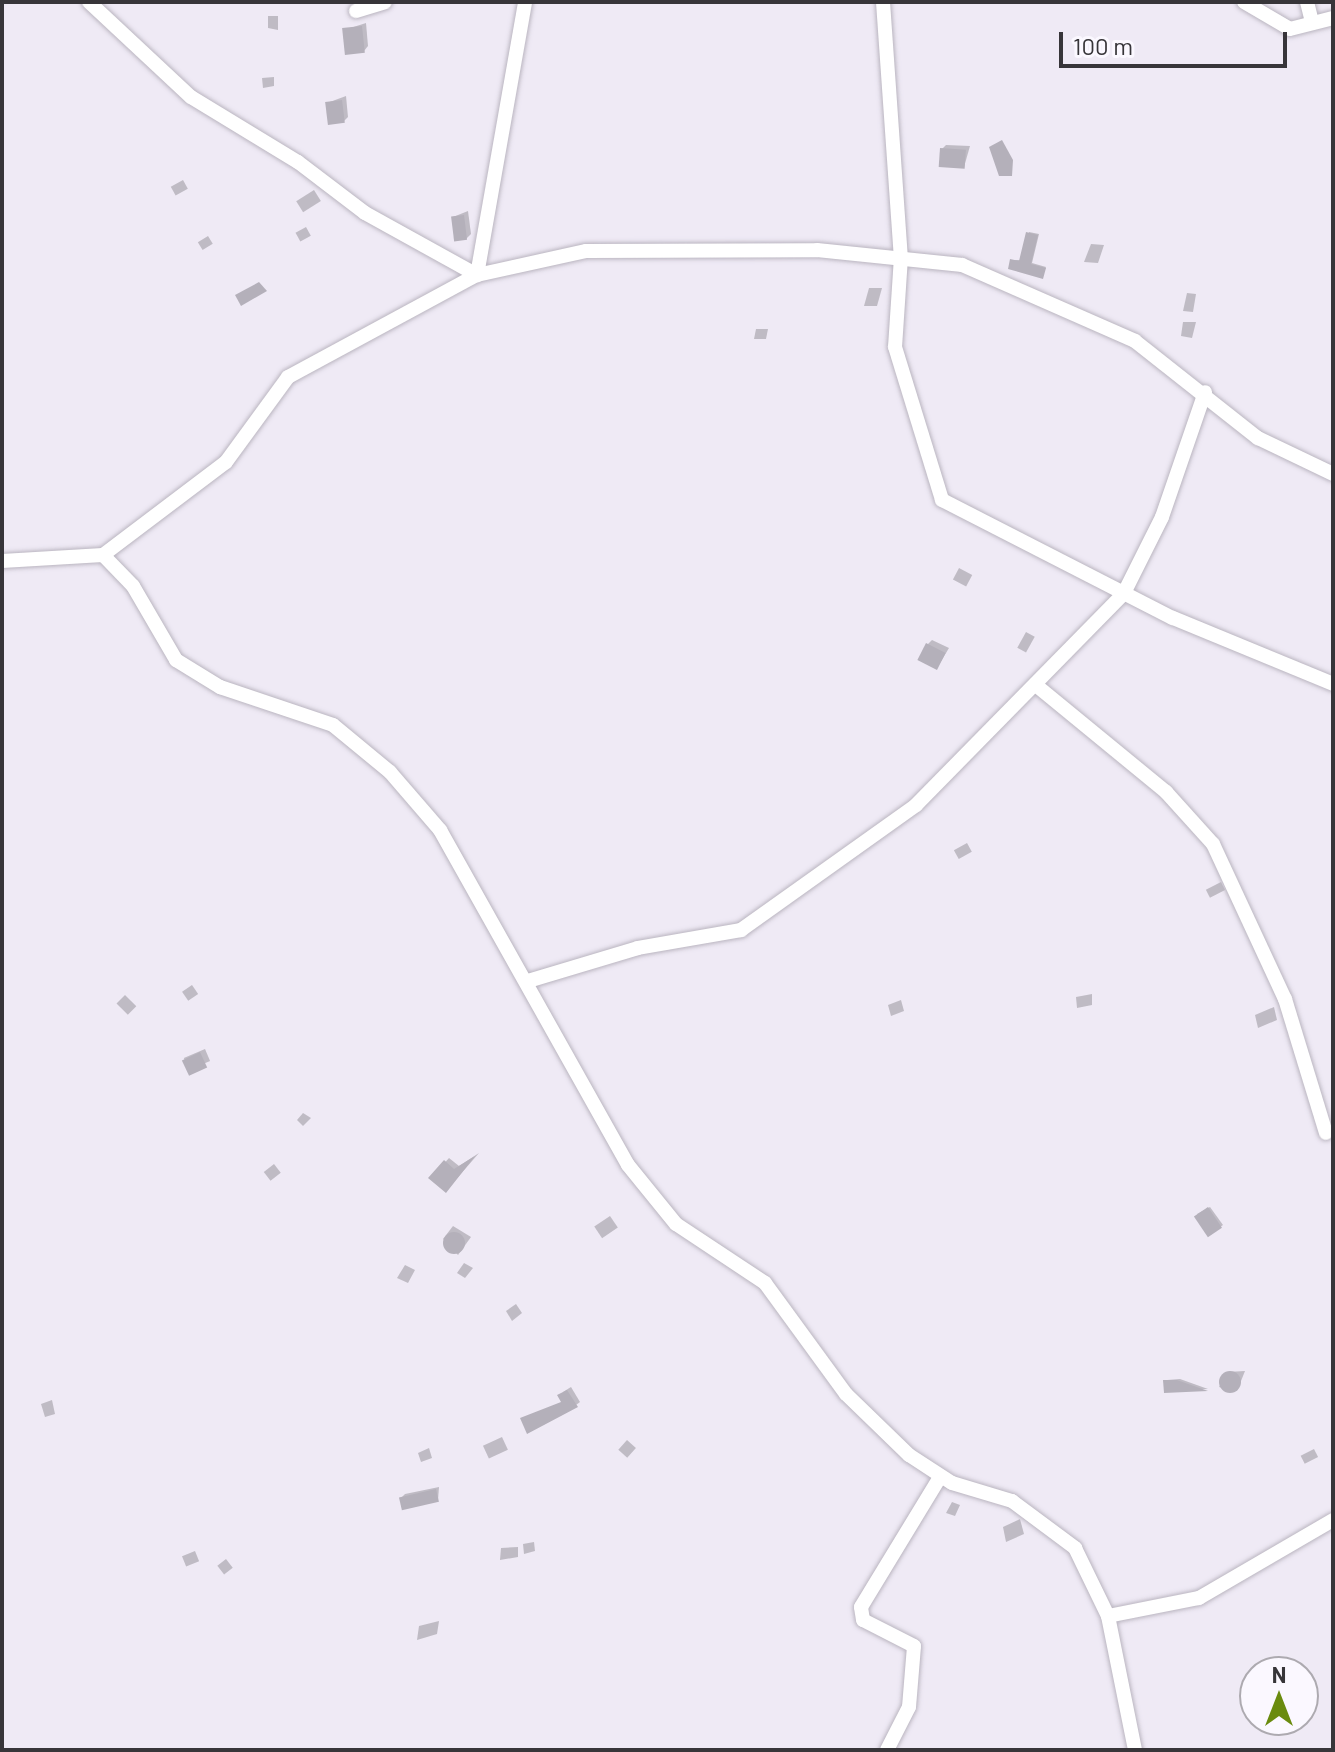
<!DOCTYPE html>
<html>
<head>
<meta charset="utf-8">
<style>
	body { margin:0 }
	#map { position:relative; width:1335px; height:1752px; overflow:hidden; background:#efeaf5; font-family:Barlow,sans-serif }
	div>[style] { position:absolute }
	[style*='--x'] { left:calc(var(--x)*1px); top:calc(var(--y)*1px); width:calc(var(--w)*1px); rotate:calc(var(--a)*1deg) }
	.shadow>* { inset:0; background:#0003; transform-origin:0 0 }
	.building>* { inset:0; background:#b4b0ba; transform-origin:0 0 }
	.round { border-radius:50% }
	.roads { filter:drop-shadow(0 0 2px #bab5c0) drop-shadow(0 0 2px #bab5c0) }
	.minor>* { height:14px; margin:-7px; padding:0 7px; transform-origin:7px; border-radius:7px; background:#fff }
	span { translate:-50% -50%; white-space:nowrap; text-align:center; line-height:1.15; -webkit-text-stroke:6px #fbf8ff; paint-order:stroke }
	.frame { position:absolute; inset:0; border:4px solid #373539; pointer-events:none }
	.north { position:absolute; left:1239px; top:1656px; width:80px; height:80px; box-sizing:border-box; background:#fbf8ff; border:2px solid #adaab0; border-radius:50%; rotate:0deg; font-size:22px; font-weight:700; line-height:32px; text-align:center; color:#373539 }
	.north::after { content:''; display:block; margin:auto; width:28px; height:36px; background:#6a8b0e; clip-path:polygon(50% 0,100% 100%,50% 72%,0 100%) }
	.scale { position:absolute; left:1059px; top:32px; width:228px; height:36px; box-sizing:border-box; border:4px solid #373539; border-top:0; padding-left:10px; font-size:24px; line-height:28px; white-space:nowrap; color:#373539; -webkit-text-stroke:6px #fbf8ff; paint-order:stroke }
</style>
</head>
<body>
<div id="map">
	<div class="shadow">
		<i style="clip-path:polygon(268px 16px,278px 16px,278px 30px,268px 28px)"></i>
		<i style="clip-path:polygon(366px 23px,368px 46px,364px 51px,344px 30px)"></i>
		<i style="clip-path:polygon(274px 77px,274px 86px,263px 88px,262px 78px)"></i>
		<i style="clip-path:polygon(346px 96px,348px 117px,344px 121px,327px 103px)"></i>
		<i style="clip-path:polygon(946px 145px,970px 146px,964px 167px,942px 149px)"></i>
		<i style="left:183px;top:180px;width:10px;height:14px;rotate:61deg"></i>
		<i style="left:314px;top:190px;width:13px;height:21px;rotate:58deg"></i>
		<i style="clip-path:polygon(468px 211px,471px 234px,466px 239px,453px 217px)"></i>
		<i style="left:306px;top:227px;width:10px;height:12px;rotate:61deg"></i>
		<i style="clip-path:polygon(1029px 232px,1039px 234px,1032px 263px,1046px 267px,1042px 277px,1012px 260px,1021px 260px)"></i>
		<i style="left:208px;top:236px;width:9px;height:12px;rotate:58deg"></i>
		<i style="clip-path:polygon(1091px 244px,1104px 245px,1098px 263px,1084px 262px)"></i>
		<i style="clip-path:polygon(869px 288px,882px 288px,877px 306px,864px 306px)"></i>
		<i style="clip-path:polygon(1187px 293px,1196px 294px,1193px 312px,1183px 311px)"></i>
		<i style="clip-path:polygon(1183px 322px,1196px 322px,1192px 338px,1181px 336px)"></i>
		<i style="clip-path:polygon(768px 329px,766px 339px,754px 339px,756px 329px)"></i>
		<i style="left:959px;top:568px;width:15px;height:13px;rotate:28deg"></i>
		<i style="left:1026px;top:632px;width:10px;height:18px;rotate:29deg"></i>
		<i style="clip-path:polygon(932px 640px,949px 648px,937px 668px,928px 644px)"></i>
		<i style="left:967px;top:843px;width:10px;height:15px;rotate:61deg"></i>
		<i style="left:1221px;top:882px;width:9px;height:17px;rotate:63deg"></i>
		<i style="left:192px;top:985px;width:11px;height:12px;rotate:56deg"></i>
		<i style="clip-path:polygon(1092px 994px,1092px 1005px,1077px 1008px,1076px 997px)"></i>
		<i style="left:125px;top:995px;width:16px;height:12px;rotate:45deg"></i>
		<i style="clip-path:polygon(901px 1000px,904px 1011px,891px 1016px,888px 1005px)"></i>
		<i style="clip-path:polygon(1274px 1007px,1277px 1020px,1258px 1028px,1255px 1015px)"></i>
		<i style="left:205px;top:1049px;width:13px;height:23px;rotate:67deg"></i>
		<i style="clip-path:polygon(303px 1113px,311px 1118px,303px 1126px,297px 1120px)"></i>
		<i style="clip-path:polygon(479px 1153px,446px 1191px,431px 1178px,449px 1158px,459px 1166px)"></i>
		<i style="left:274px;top:1164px;width:11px;height:13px;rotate:52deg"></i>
		<i style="clip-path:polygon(1210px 1207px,1223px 1225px,1209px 1235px,1197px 1214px)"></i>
		<i style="left:610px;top:1216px;width:14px;height:19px;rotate:56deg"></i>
		<i style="clip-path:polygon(453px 1226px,471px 1237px,458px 1255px,443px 1239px)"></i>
		<i style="clip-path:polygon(464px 1263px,473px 1268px,465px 1278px,457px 1273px)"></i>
		<i style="clip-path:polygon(405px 1265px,415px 1270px,408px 1283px,397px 1278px)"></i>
		<i style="clip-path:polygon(516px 1304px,522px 1313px,512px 1321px,506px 1311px)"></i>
		<i style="clip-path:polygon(1245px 1371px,1237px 1391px,1219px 1387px,1227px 1372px)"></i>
		<i style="clip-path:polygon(1180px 1379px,1208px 1389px,1166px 1391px,1167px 1380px)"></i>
		<i style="clip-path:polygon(571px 1387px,580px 1402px,576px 1405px,563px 1392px)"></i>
		<i style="clip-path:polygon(52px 1400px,55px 1414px,45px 1417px,41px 1404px)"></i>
		<i style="left:502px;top:1437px;width:14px;height:21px;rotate:65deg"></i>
		<i style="left:627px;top:1440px;width:12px;height:13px;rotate:42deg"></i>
		<i style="clip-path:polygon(429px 1448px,432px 1458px,421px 1462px,418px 1453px)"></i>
		<i style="left:1314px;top:1449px;width:9px;height:15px;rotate:63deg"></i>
		<i style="clip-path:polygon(439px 1487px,438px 1500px,401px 1498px,405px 1494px)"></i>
		<i style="clip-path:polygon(952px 1502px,960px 1505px,955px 1516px,946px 1513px)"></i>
		<i style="clip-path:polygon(1020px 1519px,1024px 1534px,1006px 1542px,1003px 1527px)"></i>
		<i style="clip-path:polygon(534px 1542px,535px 1551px,524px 1554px,523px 1544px)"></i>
		<i style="clip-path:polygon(518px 1547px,518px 1557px,500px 1560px,501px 1548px)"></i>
		<i style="left:195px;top:1551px;width:11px;height:14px;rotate:68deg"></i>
		<i style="left:226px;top:1559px;width:11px;height:11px;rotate:52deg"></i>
		<i style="clip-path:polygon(439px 1621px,437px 1634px,417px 1640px,419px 1626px)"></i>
		<i style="clip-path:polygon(1303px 1675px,1308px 1676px,1303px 1691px)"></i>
	</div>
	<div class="building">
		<i style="left:362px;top:26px;width:27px;height:20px;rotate:84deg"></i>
		<i style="left:342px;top:100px;width:23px;height:17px;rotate:83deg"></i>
		<i style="clip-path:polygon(1002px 140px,1013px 160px,1012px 176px,999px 176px,989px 147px)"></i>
		<i style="left:940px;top:148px;width:26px;height:19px;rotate:4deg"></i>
		<i style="left:464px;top:215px;width:25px;height:13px;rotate:83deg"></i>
		<i style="clip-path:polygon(1026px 232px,1038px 235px,1031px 264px,1046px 268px,1043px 279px,1008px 269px,1010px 259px,1019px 261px)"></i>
		<i style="clip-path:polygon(259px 282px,267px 291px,241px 306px,235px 295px)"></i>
		<i style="left:926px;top:643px;width:22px;height:19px;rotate:27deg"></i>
		<i style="left:200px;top:1052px;width:17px;height:20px;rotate:65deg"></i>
		<i style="clip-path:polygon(475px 1156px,446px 1193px,428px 1178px,444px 1160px,454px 1169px)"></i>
		<i style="left:1208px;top:1207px;width:25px;height:17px;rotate:56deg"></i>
		<i class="round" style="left:443px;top:1232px;width:22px;height:22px"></i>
		<i class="round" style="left:1219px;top:1371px;width:22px;height:22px"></i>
		<i style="clip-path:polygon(1163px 1380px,1177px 1380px,1208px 1391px,1164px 1393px)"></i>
		<i style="clip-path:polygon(567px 1390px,578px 1407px,527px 1434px,520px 1418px,561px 1402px,557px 1395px)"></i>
		<i style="left:436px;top:1489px;width:13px;height:38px;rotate:77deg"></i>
	</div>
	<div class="roads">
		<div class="minor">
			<i style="--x:89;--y:2;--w:139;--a:43"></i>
			<i style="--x:191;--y:97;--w:125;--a:31.3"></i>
			<i style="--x:298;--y:162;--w:84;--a:37.3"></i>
			<i style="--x:365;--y:213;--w:128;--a:29"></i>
			<i style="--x:477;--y:275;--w:277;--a:-80"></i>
			<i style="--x:883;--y:2;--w:256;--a:86"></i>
			<i style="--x:901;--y:257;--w:90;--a:93.8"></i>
			<i style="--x:895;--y:347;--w:160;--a:72.9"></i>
			<i style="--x:942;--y:500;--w:259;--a:27.1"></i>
			<i style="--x:1173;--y:618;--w:173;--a:22.4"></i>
			<i style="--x:1244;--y:2;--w:53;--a:30.4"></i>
			<i style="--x:1290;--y:29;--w:44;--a:-14.3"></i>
			<i style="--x:1307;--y:2;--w:21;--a:76"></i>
			<i style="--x:356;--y:11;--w:30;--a:-17"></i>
			<i style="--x:103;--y:555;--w:43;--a:45.9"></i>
			<i style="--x:133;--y:586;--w:86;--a:59.8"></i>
			<i style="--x:176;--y:660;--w:52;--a:31.5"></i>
			<i style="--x:220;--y:687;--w:119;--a:18.6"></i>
			<i style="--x:333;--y:725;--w:74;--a:39.5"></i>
			<i style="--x:390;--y:772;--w:77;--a:49.2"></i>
			<i style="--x:440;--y:830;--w:384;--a:60.7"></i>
			<i style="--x:628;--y:1165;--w:76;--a:50.9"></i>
			<i style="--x:676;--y:1224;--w:107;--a:33.5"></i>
			<i style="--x:765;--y:1283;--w:137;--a:53.9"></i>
			<i style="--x:846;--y:1394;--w:88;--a:44.1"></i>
			<i style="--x:909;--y:1455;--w:51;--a:33.1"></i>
			<i style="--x:952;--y:1483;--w:63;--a:16.7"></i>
			<i style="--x:1012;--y:1501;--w:79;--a:36.7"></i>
			<i style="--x:1075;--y:1548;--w:76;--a:64.1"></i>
			<i style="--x:1108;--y:1616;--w:137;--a:78.6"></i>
			<i style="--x:2;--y:561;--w:101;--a:-3.4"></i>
			<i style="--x:103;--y:555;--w:154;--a:-37.1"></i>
			<i style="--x:226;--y:462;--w:105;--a:-53.9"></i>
			<i style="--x:288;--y:377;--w:215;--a:-28.4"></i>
			<i style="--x:477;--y:275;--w:112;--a:-12.4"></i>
			<i style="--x:586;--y:251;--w:231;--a:-0.2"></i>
			<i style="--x:817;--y:250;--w:146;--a:5.9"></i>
			<i style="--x:962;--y:265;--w:189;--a:23.7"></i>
			<i style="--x:1135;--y:341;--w:157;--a:38.3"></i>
			<i style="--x:1258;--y:438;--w:83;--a:25.6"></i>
			<i style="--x:1037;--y:686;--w:167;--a:39.4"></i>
			<i style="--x:1166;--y:792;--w:70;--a:47.9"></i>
			<i style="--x:1213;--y:844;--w:171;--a:65.1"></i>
			<i style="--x:1285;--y:999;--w:140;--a:73"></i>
			<i style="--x:528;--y:981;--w:115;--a:-16.7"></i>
			<i style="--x:638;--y:948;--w:105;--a:-9.9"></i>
			<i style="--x:741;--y:930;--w:215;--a:-35.5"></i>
			<i style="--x:916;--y:805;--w:297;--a:-45.5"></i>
			<i style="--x:1124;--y:593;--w:85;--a:-63.4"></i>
			<i style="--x:1162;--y:517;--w:132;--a:-71"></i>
			<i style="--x:1108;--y:1616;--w:93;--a:-11.2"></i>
			<i style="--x:1199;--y:1598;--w:155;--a:-30.2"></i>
			<i style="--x:887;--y:1750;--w:48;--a:-62.9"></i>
			<i style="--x:909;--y:1707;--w:61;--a:-85.3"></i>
			<i style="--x:914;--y:1646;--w:57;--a:-153"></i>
			<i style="--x:863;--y:1620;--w:13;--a:-99"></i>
			<i style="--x:861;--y:1607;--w:152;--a:-58.7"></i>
		</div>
	</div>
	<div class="frame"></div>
	<div class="north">N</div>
	<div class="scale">100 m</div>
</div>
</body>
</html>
